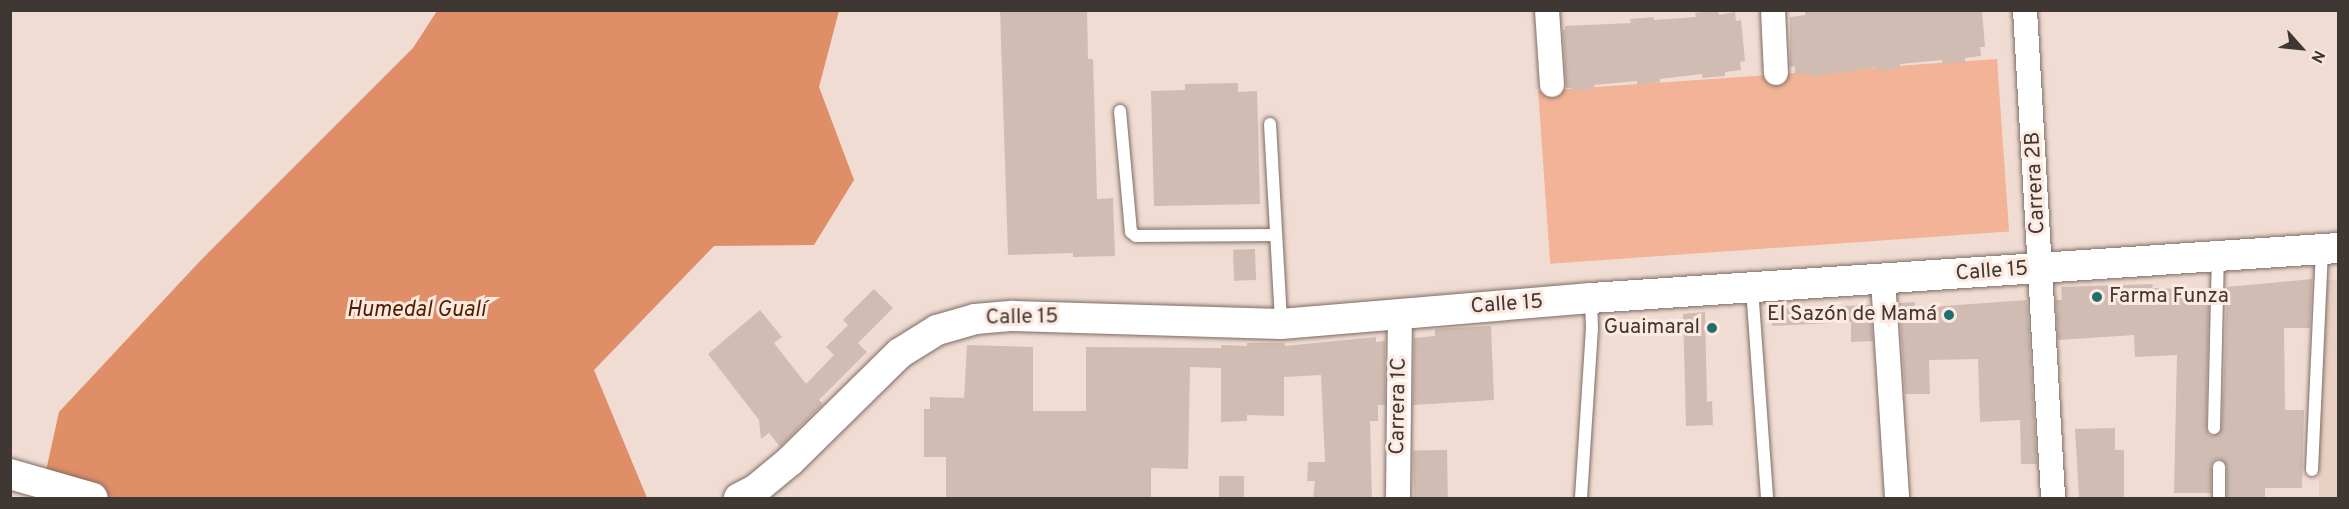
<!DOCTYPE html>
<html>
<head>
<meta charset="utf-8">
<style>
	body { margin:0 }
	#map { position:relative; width:2349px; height:509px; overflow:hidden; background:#f0dcd3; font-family:Overpass,sans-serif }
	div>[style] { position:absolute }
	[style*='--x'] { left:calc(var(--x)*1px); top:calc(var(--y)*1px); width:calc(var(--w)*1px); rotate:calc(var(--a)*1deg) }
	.built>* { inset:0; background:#ead0c3; transform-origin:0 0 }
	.green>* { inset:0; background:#f2b396; transform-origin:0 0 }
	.water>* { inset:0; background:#df8e67 }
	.building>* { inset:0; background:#d0bcb3; transform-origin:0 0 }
	.roads { filter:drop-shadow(0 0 2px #7e6c64) drop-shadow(0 0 2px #7e6c64) }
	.service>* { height:12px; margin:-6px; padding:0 6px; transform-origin:6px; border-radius:6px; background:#fff }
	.minor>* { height:24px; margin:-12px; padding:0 12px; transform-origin:12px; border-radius:12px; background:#fff }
	.tertiary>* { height:30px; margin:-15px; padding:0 15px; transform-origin:15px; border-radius:15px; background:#fff }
	.dots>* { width:16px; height:16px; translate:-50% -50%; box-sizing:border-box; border:3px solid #fde9e0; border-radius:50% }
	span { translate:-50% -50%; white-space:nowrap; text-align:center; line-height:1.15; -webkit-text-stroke:6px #fde9e0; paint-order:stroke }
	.street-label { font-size:21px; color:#3f3733 }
	.poi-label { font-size:21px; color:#3f3733 }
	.left { translate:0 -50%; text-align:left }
	.right { translate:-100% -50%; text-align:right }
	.water-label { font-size:22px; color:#501d00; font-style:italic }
	.frame { position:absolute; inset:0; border:12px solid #3f3733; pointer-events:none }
	.north { position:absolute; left:2271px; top:18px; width:60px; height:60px; -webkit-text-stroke:4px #fde9e0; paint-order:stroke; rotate:117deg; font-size:16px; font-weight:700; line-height:24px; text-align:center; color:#3f3733 }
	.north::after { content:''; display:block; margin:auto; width:21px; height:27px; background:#3f3733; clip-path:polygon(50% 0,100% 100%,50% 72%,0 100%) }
</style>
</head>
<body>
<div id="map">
	<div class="built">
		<i style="left:2338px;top:280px;width:218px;height:19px;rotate:90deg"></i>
	</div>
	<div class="green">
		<i style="left:1997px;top:59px;width:173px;height:460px;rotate:86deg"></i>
	</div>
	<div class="water">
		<i style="clip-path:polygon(437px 11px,839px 11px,819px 87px,854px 180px,814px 245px,714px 246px,594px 370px,647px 498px,40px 498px,59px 412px,201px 260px,413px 48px)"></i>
	</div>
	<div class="building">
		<i style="clip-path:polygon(1000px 10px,1087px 10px,1088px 59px,1093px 59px,1097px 199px,1113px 198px,1115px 256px,1073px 257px,1073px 253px,1008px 255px)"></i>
		<i style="clip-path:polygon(1714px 10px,1718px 10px,1719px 15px,1735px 12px,1736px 21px,1741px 20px,1745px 61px,1740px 62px,1741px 70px,1725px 72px,1725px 76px,1702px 78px,1702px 74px,1660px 79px,1660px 82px,1637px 85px,1637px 81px,1594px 85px,1595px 89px,1571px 91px,1571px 88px,1566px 88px,1563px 30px,1565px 30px,1565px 26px,1631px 23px,1630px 19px,1654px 17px,1654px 20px,1696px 17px,1695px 13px)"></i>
		<i style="clip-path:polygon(1982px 10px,1985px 47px,1980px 47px,1981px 56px,1965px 58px,1965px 62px,1942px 64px,1942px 60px,1900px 64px,1900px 68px,1877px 71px,1877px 67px,1812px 77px,1811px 73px,1795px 75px,1795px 66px,1790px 67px,1790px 17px,1805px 15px,1805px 12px)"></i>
		<i style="clip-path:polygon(1238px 83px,1238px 92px,1257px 91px,1260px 204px,1154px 206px,1151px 91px,1185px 90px,1185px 84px)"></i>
		<i style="left:1255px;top:249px;width:31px;height:22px;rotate:88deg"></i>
		<i style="clip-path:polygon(2312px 279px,2310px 328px,2284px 328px,2285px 410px,2304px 410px,2302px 488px,2265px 488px,2265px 498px,2227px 498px,2227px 466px,2220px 459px,2214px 460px,2211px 466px,2211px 493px,2174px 493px,2177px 355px,2135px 357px,2134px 335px,2058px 340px,2056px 300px,2062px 300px,2061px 287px,2153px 284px,2152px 288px,2178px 289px,2178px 297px,2209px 298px,2206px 428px,2209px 435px,2214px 436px,2222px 428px,2227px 287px)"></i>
		<i style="clip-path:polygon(874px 289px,893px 308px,858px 343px,867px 352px,819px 400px,823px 404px,780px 447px,769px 433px,761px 439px,759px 420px,708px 354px,760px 310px,782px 337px,774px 343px,806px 384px,834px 355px,826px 347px,848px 325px,843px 320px)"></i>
		<i style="clip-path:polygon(2027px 300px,2037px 464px,2021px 464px,2020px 420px,1980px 422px,1978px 359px,1929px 360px,1930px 394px,1905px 394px,1899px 303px,1915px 302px,1915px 308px)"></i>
		<i style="clip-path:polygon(1870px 305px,1873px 341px,1851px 342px,1851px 322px,1772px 326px,1772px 309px)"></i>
		<i style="clip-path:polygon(1705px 312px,1707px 402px,1712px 401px,1713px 425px,1686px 426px,1683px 314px)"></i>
		<i style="clip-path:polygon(1491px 326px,1494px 400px,1413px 405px,1414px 338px,1435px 336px,1435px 329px)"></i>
		<i style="clip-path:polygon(1376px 337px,1376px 342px,1385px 341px,1385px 405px,1378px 405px,1378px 421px,1370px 421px,1372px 498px,1313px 498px,1315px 481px,1307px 481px,1308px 462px,1325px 462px,1321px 375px,1284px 377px,1284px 416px,1247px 415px,1247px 421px,1221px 422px,1221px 368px,1190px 367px,1188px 469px,1151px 468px,1151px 498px,946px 498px,946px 457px,924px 457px,924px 409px,930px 409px,930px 397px,964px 398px,967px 345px,1033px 347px,1033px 411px,1086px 411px,1086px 347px,1221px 348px,1221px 345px,1247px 346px,1247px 343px,1284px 343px,1285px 346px)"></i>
		<i style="clip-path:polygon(2115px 428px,2115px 450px,2124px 450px,2124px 498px,2079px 498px,2075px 429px)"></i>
		<i style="left:1447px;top:450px;width:48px;height:34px;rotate:89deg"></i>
		<i style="left:1219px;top:476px;width:25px;height:22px"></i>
	</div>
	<div class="roads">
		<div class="service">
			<i style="--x:1120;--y:111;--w:121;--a:84.8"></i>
			<i style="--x:1131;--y:232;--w:6;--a:39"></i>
			<i style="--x:1136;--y:236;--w:139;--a:-0.4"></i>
			<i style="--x:1270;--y:124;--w:199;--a:86.8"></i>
			<i style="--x:1752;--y:288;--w:211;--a:85.9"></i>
			<i style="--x:2214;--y:428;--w:172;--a:-88.7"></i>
			<i style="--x:2219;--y:467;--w:31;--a:90"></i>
			<i style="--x:2312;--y:470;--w:221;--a:-87.4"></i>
			<i style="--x:1581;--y:498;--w:169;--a:-86.3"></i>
			<i style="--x:1592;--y:329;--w:31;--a:-92"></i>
		</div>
		<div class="minor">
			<i style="--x:1547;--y:10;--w:75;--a:86.2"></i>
			<i style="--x:1773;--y:10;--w:63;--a:87.3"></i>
			<i style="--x:2025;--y:10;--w:489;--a:86.7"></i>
			<i style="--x:1883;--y:280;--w:218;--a:86.3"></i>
			<i style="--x:1398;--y:498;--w:185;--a:-89.4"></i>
		</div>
		<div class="tertiary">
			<i style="--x:10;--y:474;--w:86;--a:16.1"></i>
			<i style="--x:739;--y:498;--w:18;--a:-27"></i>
			<i style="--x:755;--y:490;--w:45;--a:-39.6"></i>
			<i style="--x:790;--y:461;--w:154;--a:-44.5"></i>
			<i style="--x:900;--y:353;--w:44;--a:-31.9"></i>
			<i style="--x:937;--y:330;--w:40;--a:-16"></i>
			<i style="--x:975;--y:319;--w:38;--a:-5"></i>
			<i style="--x:1013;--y:316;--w:268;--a:1.7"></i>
			<i style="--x:1281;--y:324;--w:311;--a:-4.8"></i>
			<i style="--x:1591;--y:298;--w:749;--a:-3.83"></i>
		</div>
	</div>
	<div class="dots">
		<i style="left:2097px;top:297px;background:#226e6f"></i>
		<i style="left:1949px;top:315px;background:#226e6f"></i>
		<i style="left:1712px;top:328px;background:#226e6f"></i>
	</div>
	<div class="street-label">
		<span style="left:2036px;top:183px;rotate:-93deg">Carrera 2B</span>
		<span style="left:1992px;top:272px;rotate:-4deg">Calle 15</span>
		<span style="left:1507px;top:305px;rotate:-4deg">Calle 15</span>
		<span style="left:1022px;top:318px;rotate:-1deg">Calle 15</span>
		<span style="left:1399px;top:406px;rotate:-89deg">Carrera 1C</span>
	</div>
	<div class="poi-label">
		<span class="left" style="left:2109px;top:297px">Farma Funza</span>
		<span class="right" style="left:1937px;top:315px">El Sazón de Mamá</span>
		<span class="right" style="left:1700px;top:328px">Guaimaral</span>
	</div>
	<div class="water-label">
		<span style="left:416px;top:311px">Humedal Gualí</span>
	</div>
	<div class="frame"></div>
	<div class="north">N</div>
</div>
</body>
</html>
